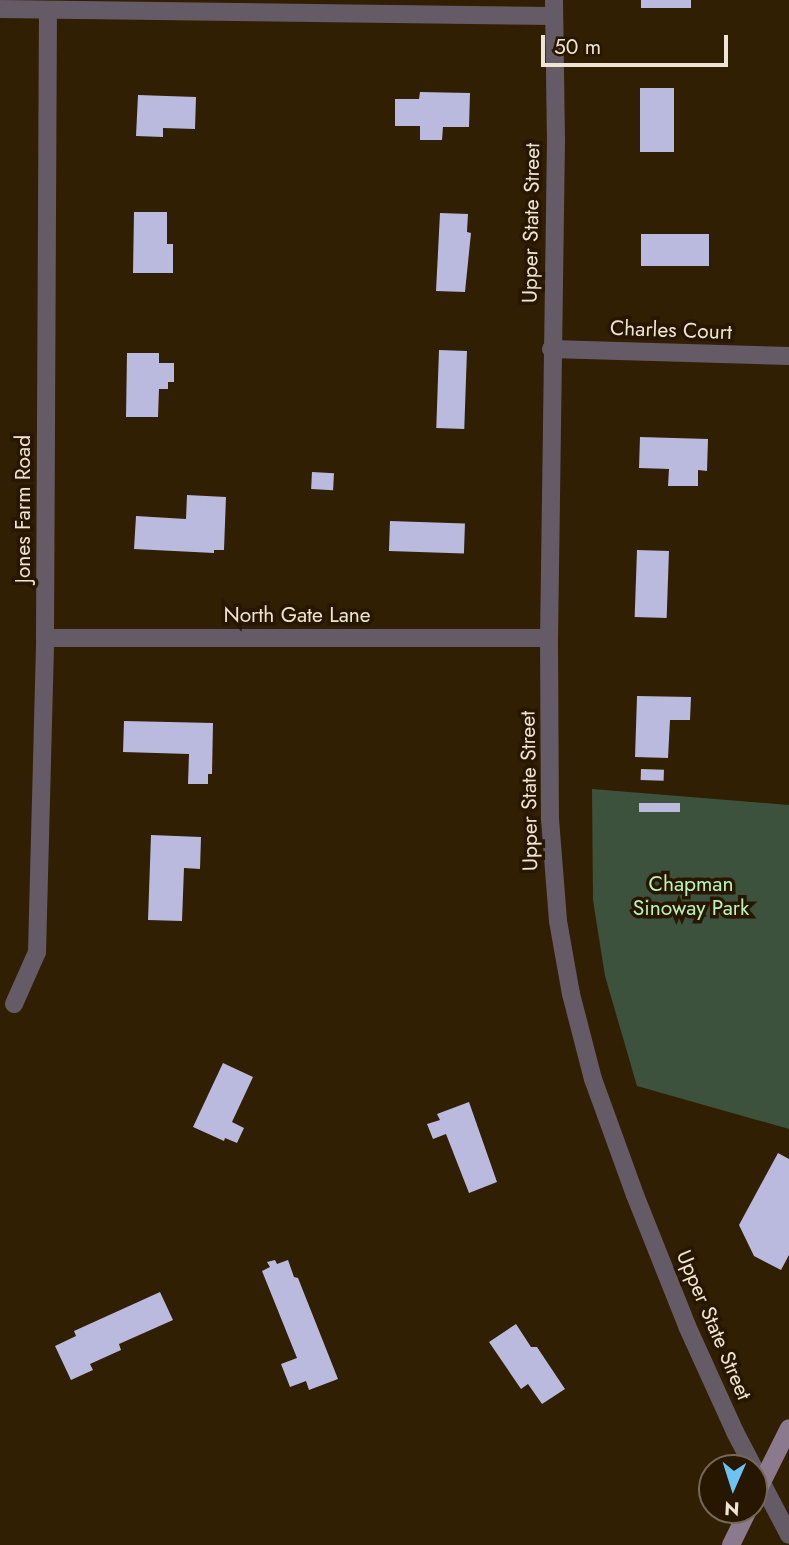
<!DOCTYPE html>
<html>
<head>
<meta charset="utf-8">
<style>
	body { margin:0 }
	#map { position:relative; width:789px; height:1545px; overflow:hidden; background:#311f03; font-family:Jost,sans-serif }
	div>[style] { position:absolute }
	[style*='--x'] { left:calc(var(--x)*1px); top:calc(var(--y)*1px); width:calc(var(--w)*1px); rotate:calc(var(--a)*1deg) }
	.green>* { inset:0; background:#3c523c }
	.building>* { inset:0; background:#b9badd; transform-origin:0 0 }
	.minor>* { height:18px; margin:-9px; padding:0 9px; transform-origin:9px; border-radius:9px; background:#655b67 }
	.secondary>* { height:18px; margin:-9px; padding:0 9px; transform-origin:9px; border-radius:9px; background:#8b7a8d }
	span { translate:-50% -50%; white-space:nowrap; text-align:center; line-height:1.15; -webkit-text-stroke:7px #271600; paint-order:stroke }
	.street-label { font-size:21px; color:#f0e4d4 }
	.park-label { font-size:21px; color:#bcf3bd }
	.north { position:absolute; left:698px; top:1454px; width:70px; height:70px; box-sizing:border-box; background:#271600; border:2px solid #776855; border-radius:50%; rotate:183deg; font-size:19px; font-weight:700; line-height:28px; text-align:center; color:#f0e4d4 }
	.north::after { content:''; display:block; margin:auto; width:24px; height:32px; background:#6ec2f3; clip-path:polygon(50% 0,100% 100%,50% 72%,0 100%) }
	.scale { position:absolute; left:541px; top:35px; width:187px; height:32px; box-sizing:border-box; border:4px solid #f0e4d4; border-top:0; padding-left:9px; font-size:21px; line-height:24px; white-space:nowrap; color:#f0e4d4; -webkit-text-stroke:5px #271600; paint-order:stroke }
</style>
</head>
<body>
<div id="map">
	<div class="green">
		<i style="clip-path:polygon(592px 789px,789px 805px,789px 1129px,637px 1086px,605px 976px,593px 900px)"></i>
	</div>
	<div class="building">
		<i style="left:641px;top:0;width:50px;height:8px"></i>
		<i style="left:640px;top:88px;width:34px;height:64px"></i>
		<i style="clip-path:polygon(420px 92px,470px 93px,469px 127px,443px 127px,442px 140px,420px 140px,420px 126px,395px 126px,395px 99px,419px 99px)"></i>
		<i style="clip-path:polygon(138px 95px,196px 97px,195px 129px,163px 128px,163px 137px,136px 136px)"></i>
		<i style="clip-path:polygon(134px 212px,167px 212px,167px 244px,173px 244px,173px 273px,133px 273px)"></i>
		<i style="clip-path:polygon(440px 213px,468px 214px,467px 232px,471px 233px,465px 292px,436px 291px)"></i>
		<i style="left:641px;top:234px;width:68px;height:32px"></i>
		<i style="left:439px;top:350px;width:28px;height:78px;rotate:2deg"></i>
		<i style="clip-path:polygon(127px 353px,159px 353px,159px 363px,174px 363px,174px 382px,168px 382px,168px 389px,159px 389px,158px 417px,126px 417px)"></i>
		<i style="clip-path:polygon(640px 437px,708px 439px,707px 471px,698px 470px,698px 486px,668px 486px,669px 469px,639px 468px)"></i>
		<i style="left:312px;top:472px;width:22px;height:17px;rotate:3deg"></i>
		<i style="clip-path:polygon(187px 495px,226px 497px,224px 550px,214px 550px,214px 553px,134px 549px,136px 516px,186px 519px)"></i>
		<i style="left:390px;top:521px;width:75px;height:30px;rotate:2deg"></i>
		<i style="left:637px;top:550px;width:32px;height:67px;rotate:2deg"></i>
		<i style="clip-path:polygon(637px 696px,691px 697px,690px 720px,670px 720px,668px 758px,635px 757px)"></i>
		<i style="clip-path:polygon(124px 721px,213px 723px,212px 774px,208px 774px,208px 784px,188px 784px,189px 754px,123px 752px)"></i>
		<i style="left:641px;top:769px;width:23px;height:11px;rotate:2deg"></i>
		<i style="left:680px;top:803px;width:9px;height:41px;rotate:90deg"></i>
		<i style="clip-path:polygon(151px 835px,201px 837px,200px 869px,184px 868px,182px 921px,148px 920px)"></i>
		<i style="clip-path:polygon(223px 1063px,253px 1077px,232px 1122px,244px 1128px,237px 1143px,225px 1138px,224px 1141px,193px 1127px)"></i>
		<i style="clip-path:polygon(469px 1102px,497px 1182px,469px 1193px,446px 1134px,433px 1139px,427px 1124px,440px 1120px,437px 1114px)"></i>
		<i style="clip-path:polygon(778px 1153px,789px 1159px,789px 1255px,781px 1270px,754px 1256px,739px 1225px)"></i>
		<i style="clip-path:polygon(275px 1260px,277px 1264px,288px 1260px,294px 1277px,298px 1278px,338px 1379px,309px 1390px,306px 1381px,290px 1387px,281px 1364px,297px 1358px,262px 1271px,270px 1267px,267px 1262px)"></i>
		<i style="clip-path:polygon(160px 1292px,173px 1320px,119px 1344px,121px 1350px,90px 1364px,93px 1370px,71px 1380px,55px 1346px,76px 1336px,74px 1331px)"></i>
		<i style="clip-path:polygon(516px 1324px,531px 1347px,537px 1347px,565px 1389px,542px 1404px,528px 1384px,521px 1389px,489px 1342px)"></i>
	</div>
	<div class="minor">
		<i style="--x:554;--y:0;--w:139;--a:89.2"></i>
		<i style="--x:556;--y:139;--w:499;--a:90.8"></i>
		<i style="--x:549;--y:638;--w:181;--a:89.7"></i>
		<i style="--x:550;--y:819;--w:102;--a:85.5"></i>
		<i style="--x:558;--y:921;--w:74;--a:79.9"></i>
		<i style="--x:571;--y:994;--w:88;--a:75.5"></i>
		<i style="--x:593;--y:1079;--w:123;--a:70.1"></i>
		<i style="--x:635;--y:1195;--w:141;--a:68.3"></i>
		<i style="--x:687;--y:1326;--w:116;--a:65.6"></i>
		<i style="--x:735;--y:1432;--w:116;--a:62.3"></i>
		<i style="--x:0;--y:9;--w:554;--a:0.72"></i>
		<i style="--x:551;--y:349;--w:238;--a:1.7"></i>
		<i style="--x:45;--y:638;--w:504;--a:0"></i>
		<i style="--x:14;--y:1004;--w:57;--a:-66.1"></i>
		<i style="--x:37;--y:952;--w:314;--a:-88.5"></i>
		<i style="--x:45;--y:638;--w:628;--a:-89.73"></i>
	</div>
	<div class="secondary">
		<i style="--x:754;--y:1498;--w:78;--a:-63.4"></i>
		<i style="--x:731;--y:1545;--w:39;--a:-64"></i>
	</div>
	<div class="street-label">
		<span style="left:531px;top:223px;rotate:-89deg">Upper State Street</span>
		<span style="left:671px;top:330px;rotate:2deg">Charles Court</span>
		<span style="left:23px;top:509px;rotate:-90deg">Jones Farm Road</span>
		<span style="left:297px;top:615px">North Gate Lane</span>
		<span style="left:529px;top:791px;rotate:-91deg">Upper State Street</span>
		<span style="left:714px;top:1325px;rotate:67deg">Upper State Street</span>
	</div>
	<div class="park-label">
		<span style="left:691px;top:896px">Chapman<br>Sinoway Park</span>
	</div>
	<div class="north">N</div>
	<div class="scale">50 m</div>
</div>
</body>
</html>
